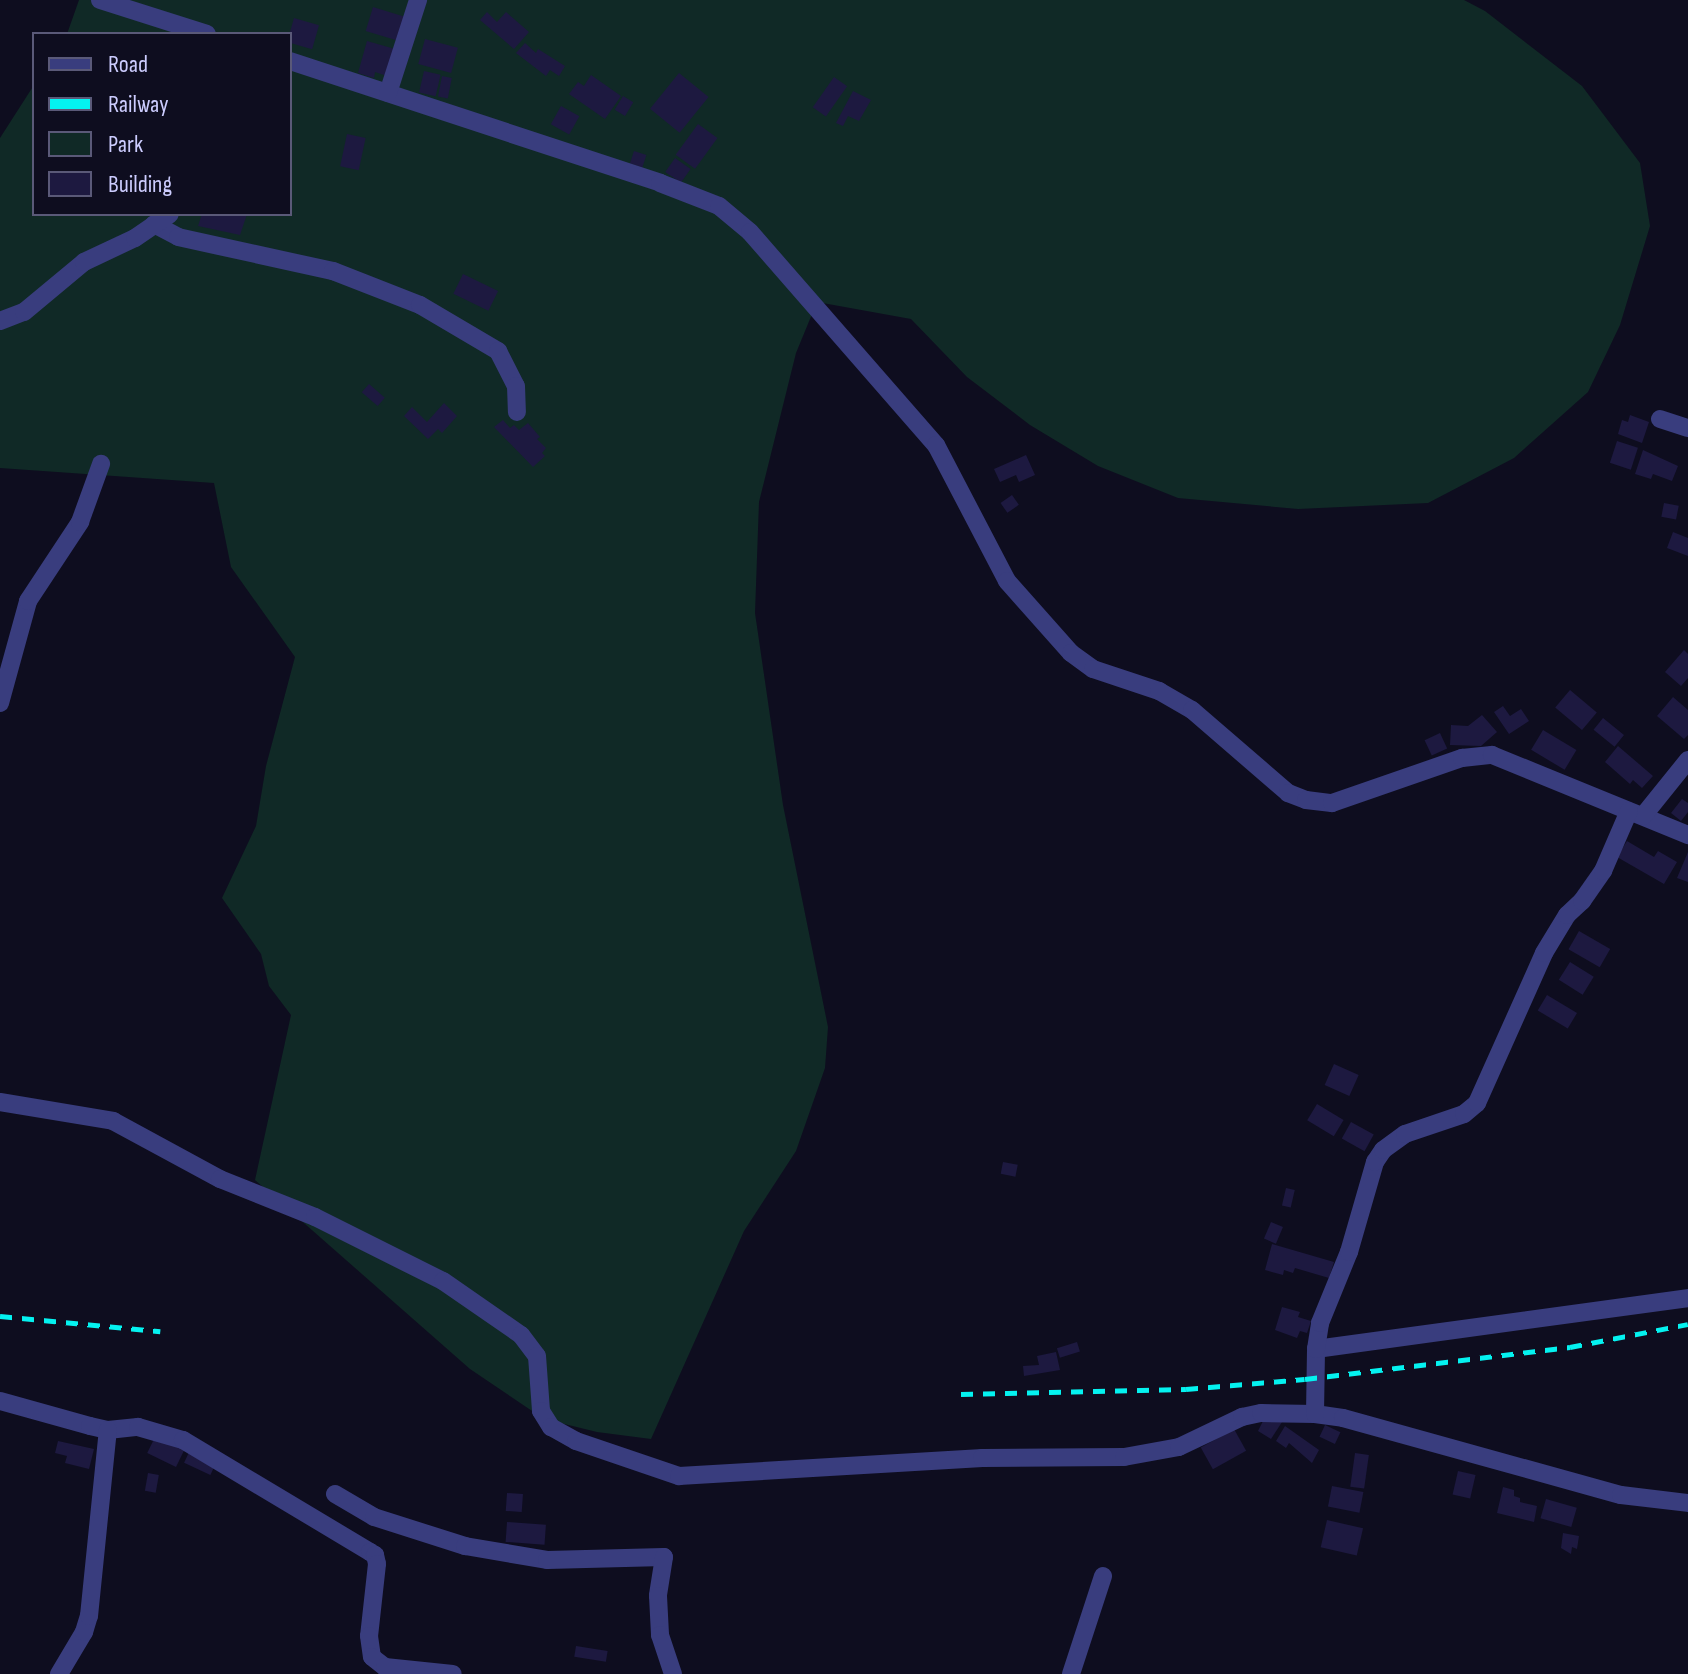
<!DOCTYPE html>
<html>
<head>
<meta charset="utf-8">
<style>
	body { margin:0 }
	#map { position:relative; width:1688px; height:1674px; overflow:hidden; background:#0e0d1f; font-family:"Sofia Sans Condensed",sans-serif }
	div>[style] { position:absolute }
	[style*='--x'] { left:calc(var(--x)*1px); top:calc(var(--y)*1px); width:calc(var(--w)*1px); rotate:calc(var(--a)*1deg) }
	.green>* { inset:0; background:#102926 }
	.building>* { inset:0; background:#1d1940; transform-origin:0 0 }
	.minor>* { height:18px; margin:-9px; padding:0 9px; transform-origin:9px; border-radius:9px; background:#393d7e }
	.rail>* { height:5px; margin-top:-2.5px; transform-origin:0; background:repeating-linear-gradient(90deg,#04f2f0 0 12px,transparent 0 22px) }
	span { translate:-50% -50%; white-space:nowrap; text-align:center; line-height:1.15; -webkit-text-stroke:7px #0e0d1f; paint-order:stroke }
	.legend { position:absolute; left:32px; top:32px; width:260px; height:184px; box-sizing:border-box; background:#0e0d1f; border:2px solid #5a5978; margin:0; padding:10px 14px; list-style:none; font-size:24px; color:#ccccfe }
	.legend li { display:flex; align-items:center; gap:16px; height:40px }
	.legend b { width:40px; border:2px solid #5a5978 }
</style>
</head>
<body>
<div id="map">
	<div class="green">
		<i style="clip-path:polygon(79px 0,1464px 0,1485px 11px,1582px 86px,1640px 163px,1650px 226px,1620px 325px,1588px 392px,1514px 458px,1428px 503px,1298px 509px,1178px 498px,1098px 466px,1030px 425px,967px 377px,911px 319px,817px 302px,796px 353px,759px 502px,755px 613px,783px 805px,828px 1027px,825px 1068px,796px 1151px,744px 1231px,651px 1439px,597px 1432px,544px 1419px,470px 1369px,255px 1180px,291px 1015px,269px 986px,261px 954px,222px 898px,256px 826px,266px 766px,295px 657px,231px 567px,214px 483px,0 468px,0 138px,34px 85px,34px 214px,290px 214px,290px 34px,67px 34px)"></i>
	</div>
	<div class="building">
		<i style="left:373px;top:7px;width:34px;height:25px;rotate:17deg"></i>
		<i style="clip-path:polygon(487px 12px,497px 22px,506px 12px,529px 32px,514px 49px,480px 20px)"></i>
		<i style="left:294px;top:18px;width:26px;height:25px;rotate:16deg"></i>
		<i style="left:425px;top:39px;width:34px;height:26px;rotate:15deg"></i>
		<i style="clip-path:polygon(367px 41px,395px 49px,387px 76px,375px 72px,374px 78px,358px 73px)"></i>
		<i style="clip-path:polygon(525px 43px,536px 53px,538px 49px,565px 66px,559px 76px,550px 70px,546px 76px,516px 53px)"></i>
		<i style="left:424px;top:71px;width:17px;height:22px;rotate:13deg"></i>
		<i style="left:679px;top:73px;width:38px;height:46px;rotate:39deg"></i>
		<i style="clip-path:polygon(591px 75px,621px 96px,605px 119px,569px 94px,578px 82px,584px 86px)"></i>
		<i style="left:442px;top:76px;width:10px;height:21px;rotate:11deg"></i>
		<i style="left:834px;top:77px;width:16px;height:37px;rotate:35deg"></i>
		<i style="clip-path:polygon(853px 91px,871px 100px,859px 121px,848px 116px,843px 126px,836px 123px)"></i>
		<i style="left:623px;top:96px;width:12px;height:16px;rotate:31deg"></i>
		<i style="left:561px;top:106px;width:21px;height:21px;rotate:29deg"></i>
		<i style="left:698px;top:124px;width:24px;height:38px;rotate:36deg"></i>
		<i style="left:347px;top:134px;width:19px;height:33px;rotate:12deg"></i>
		<i style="left:634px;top:151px;width:13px;height:13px;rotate:18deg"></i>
		<i style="left:675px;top:158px;width:19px;height:17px;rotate:35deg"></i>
		<i style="clip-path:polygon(202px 214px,247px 214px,240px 235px,198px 226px)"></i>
		<i style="left:463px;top:274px;width:39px;height:22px;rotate:26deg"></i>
		<i style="left:369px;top:384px;width:21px;height:11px;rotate:41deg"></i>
		<i style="clip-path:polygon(444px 403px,457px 416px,442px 433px,438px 429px,428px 439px,404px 416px,412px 407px,427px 422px)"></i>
		<i style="clip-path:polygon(1630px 415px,1649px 422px,1642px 443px,1618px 434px,1622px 420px,1628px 422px)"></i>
		<i style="clip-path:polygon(503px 420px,510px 428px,514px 425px,519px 430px,528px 423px,540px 437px,537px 439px,546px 448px,542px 453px,545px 456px,533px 467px,494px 427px)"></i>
		<i style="left:1617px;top:441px;width:22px;height:23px;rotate:18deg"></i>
		<i style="clip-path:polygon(1643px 450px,1678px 466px,1672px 481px,1653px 474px,1651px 479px,1635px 474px)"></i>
		<i style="clip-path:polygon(1026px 455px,1035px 475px,1019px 482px,1016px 475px,1000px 482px,994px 469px)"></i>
		<i style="left:1012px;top:495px;width:12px;height:14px;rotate:55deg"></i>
		<i style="left:1664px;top:503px;width:15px;height:14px;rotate:11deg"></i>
		<i style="clip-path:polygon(1673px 532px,1688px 538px,1688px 556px,1667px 548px)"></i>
		<i style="clip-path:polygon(1684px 650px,1688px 654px,1688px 678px,1681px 686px,1665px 672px)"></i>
		<i style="left:1570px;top:690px;width:35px;height:23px;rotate:40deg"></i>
		<i style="clip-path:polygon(1673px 697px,1688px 710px,1688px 735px,1684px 739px,1657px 716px)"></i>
		<i style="clip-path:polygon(1503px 706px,1510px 716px,1521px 709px,1529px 721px,1509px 734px,1494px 712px)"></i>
		<i style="clip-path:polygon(1482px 715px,1497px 732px,1481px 746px,1450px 745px,1451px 725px,1468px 726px)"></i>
		<i style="left:1603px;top:718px;width:27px;height:15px;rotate:39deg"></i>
		<i style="left:1543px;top:730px;width:39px;height:23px;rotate:31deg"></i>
		<i style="left:1440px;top:733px;width:17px;height:17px;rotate:65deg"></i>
		<i style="clip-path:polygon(1618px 746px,1653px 776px,1642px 788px,1633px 780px,1630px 784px,1605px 762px)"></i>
		<i style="clip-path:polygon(1682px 799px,1688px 803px,1688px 812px,1681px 821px,1671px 813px)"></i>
		<i style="clip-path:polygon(1627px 841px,1654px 857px,1658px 851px,1677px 862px,1664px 884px,1617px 857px)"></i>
		<i style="clip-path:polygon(1688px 852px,1688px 882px,1677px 878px)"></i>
		<i style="left:1579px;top:931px;width:36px;height:21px;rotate:30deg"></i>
		<i style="left:1570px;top:962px;width:28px;height:21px;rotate:32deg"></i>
		<i style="left:1547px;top:995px;width:35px;height:18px;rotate:31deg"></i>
		<i style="left:1334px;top:1064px;width:27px;height:23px;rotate:24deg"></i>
		<i style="left:1317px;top:1104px;width:31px;height:19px;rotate:31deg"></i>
		<i style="left:1351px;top:1122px;width:26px;height:19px;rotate:29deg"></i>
		<i style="left:1003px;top:1162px;width:15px;height:12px;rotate:11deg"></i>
		<i style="left:1286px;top:1188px;width:9px;height:18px;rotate:13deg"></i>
		<i style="left:1271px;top:1222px;width:13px;height:18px;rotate:23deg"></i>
		<i style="clip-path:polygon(1272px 1244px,1334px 1262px,1329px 1278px,1295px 1268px,1293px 1273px,1284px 1270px,1283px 1275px,1265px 1270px)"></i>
		<i style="clip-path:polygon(1282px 1307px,1300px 1312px,1298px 1317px,1311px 1321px,1307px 1333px,1300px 1331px,1297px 1338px,1275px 1330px)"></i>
		<i style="left:1077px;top:1342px;width:10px;height:21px;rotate:73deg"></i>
		<i style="clip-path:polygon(1056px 1352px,1060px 1370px,1024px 1376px,1023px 1366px,1039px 1365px,1037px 1356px)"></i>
		<i style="clip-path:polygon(1263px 1421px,1282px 1422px,1271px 1439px,1258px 1431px)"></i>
		<i style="left:1325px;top:1425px;width:17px;height:13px;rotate:25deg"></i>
		<i style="clip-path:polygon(1285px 1426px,1319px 1450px,1312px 1463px,1289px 1443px,1286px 1448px,1276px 1441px)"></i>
		<i style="left:1234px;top:1429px;width:25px;height:38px;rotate:61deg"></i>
		<i style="left:156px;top:1435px;width:32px;height:20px;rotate:26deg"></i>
		<i style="clip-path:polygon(58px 1441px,94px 1449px,89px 1469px,65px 1463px,67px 1456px,55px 1453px)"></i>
		<i style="left:190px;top:1450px;width:29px;height:14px;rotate:25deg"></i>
		<i style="left:1355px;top:1453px;width:14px;height:34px;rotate:8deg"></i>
		<i style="left:1458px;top:1471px;width:18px;height:24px;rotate:13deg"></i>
		<i style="left:148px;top:1473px;width:11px;height:18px;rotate:10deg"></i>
		<i style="left:1332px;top:1486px;width:32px;height:21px;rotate:11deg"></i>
		<i style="clip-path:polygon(1503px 1487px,1514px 1490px,1514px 1496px,1520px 1498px,1520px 1502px,1537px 1506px,1534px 1522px,1497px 1513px)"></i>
		<i style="left:507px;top:1493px;width:16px;height:18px;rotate:4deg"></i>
		<i style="left:1546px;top:1499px;width:32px;height:20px;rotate:16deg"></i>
		<i style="left:1327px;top:1520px;width:37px;height:28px;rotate:13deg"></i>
		<i style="left:507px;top:1522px;width:39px;height:20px;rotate:4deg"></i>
		<i style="clip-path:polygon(1563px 1533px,1579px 1536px,1577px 1549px,1572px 1547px,1571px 1554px,1561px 1548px)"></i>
		<i style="left:576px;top:1646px;width:32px;height:11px;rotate:9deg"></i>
	</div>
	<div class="minor">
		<i style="--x:100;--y:0;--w:112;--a:17.6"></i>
		<i style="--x:290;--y:61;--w:390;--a:18.2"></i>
		<i style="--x:660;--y:183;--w:63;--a:21.3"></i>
		<i style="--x:719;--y:206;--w:40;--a:40"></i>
		<i style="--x:750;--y:232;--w:283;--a:48.9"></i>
		<i style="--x:936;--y:445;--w:153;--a:62.4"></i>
		<i style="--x:1007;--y:581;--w:96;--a:48.4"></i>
		<i style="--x:1071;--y:653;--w:27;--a:36"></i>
		<i style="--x:1093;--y:669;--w:70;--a:18.4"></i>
		<i style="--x:1159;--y:691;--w:38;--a:30"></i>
		<i style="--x:1192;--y:710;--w:127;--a:40.8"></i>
		<i style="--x:1288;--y:793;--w:19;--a:21"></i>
		<i style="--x:1306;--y:800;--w:26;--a:7"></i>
		<i style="--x:1332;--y:803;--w:138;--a:-19.1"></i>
		<i style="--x:1462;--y:758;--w:30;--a:-6"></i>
		<i style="--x:1492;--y:755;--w:212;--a:22.2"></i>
		<i style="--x:388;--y:93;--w:98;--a:-72.1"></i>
		<i style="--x:154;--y:224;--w:27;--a:28"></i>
		<i style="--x:178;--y:237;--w:159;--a:12.4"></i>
		<i style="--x:333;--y:271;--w:93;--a:21.3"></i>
		<i style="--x:420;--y:305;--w:91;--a:30.5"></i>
		<i style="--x:498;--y:351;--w:39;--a:63"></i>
		<i style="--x:516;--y:386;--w:26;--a:88"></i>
		<i style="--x:0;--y:321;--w:26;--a:-21"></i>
		<i style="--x:24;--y:312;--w:78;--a:-39.8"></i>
		<i style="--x:84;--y:262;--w:56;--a:-25.2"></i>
		<i style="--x:135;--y:238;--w:42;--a:-34.4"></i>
		<i style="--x:1660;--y:419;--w:29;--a:18"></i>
		<i style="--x:0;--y:703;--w:106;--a:-74.6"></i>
		<i style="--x:28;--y:601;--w:95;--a:-56.6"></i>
		<i style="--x:80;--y:522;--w:62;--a:-70.1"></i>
		<i style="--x:1643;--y:816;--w:72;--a:-51.2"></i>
		<i style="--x:0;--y:1102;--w:115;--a:9.5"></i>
		<i style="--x:113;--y:1121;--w:122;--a:28.5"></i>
		<i style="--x:220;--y:1179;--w:102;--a:21.8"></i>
		<i style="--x:315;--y:1217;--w:143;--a:26.6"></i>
		<i style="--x:443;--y:1281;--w:95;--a:34.7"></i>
		<i style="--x:521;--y:1335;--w:26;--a:53"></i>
		<i style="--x:537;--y:1356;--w:55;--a:85.8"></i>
		<i style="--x:541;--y:1411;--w:19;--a:58"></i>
		<i style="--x:551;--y:1427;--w:29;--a:29"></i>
		<i style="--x:576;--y:1441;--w:109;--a:18.8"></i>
		<i style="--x:679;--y:1476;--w:304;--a:-3.4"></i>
		<i style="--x:982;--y:1458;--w:142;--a:-0.4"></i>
		<i style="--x:1124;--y:1457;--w:56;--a:-10.3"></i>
		<i style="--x:1179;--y:1447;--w:70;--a:-25.5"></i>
		<i style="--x:1242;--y:1417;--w:19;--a:-12"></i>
		<i style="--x:1261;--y:1413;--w:54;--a:1.1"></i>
		<i style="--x:1315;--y:1414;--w:28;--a:8"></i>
		<i style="--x:1343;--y:1418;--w:288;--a:15.5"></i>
		<i style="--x:1621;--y:1495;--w:67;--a:6.8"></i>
		<i style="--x:1316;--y:1349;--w:375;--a:-7.8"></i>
		<i style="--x:0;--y:1401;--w:93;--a:15.5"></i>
		<i style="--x:90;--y:1426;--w:18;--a:13"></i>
		<i style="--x:108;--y:1430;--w:30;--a:-6"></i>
		<i style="--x:138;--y:1427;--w:47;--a:16.1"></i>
		<i style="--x:183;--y:1440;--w:218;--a:30.9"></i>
		<i style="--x:370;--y:1552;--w:6;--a:31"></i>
		<i style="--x:375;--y:1555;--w:9;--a:77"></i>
		<i style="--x:377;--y:1564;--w:72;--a:96.3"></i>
		<i style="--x:369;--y:1636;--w:21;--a:82"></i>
		<i style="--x:372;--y:1657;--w:16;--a:38"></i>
		<i style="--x:385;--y:1667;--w:68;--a:5.9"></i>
		<i style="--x:1315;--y:1414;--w:65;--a:-89.1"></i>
		<i style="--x:1316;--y:1349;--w:26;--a:-81"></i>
		<i style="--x:1320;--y:1323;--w:77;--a:-67.8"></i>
		<i style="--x:1349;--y:1252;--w:94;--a:-73.9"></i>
		<i style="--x:1375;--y:1162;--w:14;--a:-56"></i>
		<i style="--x:1383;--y:1150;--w:27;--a:-36"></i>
		<i style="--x:1405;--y:1134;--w:62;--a:-18.7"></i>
		<i style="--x:1464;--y:1114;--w:17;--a:-40"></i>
		<i style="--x:1477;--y:1103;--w:164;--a:-65.9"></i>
		<i style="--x:1544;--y:953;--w:44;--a:-58.8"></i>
		<i style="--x:1567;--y:915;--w:21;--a:-43"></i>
		<i style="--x:1582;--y:901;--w:37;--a:-55"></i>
		<i style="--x:1603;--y:871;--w:65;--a:-66.6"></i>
		<i style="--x:335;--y:1494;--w:45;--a:30.5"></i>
		<i style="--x:374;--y:1517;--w:96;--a:17.7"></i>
		<i style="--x:465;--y:1546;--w:83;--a:9.7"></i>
		<i style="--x:547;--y:1560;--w:117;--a:-1.5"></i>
		<i style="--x:664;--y:1557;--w:39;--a:99"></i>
		<i style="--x:658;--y:1596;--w:39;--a:87"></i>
		<i style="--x:660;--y:1635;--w:41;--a:71.6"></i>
		<i style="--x:59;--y:1674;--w:49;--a:-59.2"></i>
		<i style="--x:84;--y:1632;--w:17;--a:-73"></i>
		<i style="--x:89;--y:1616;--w:187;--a:-84.2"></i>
		<i style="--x:1071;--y:1674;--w:103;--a:-71.9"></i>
	</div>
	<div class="rail">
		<i style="--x:0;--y:1316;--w:161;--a:5.4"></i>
		<i style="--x:961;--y:1394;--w:225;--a:-1.3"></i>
		<i style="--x:1186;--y:1389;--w:119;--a:-4.8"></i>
		<i style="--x:1305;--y:1379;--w:267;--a:-6.9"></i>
		<i style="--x:1570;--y:1347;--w:120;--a:-11"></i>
	</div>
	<ul class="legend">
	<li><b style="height:10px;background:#393d7e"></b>Road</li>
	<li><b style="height:10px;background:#04f2f0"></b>Railway</li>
	<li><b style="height:22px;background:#102926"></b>Park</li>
	<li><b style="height:22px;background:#1d1940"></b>Building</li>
	</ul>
</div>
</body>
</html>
